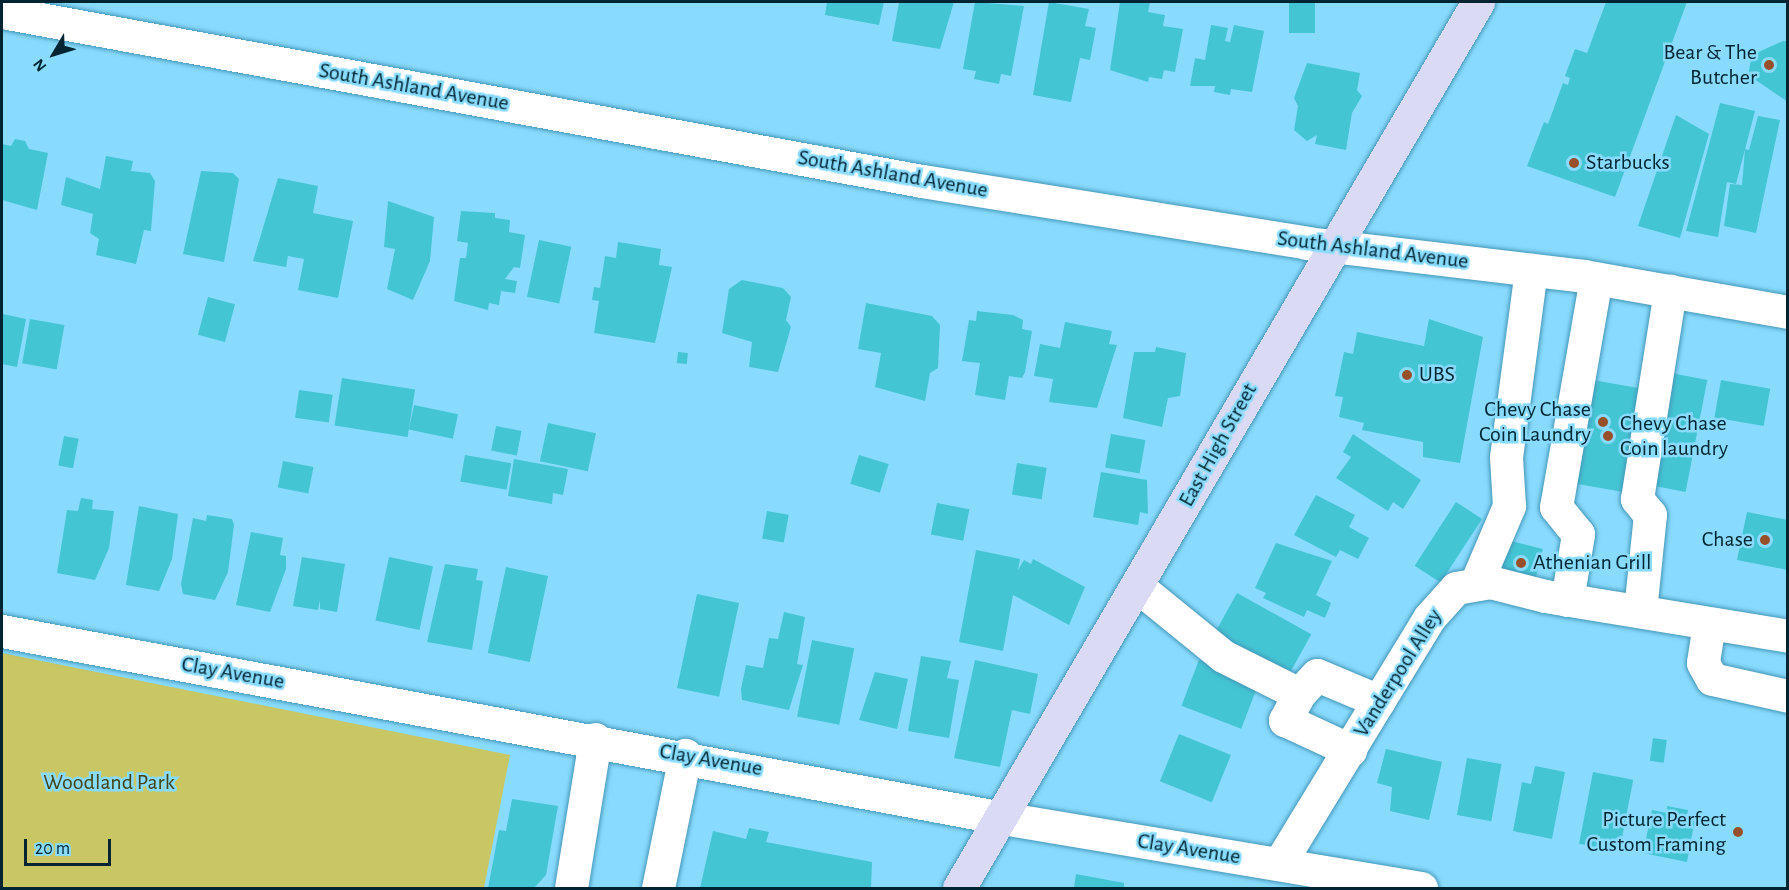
<!DOCTYPE html>
<html>
<head>
<meta charset="utf-8">
<style>
	body { margin:0 }
	#map { position:relative; width:1789px; height:890px; overflow:hidden; background:#89dbfe; font-family:"Alegreya Sans",sans-serif }
	div>[style] { position:absolute }
	[style*='--x'] { left:calc(var(--x)*1px); top:calc(var(--y)*1px); width:calc(var(--w)*1px); rotate:calc(var(--a)*1deg) }
	.green>* { inset:0; background:#c9c664 }
	.building>* { inset:0; background:#44c5d4; transform-origin:0 0 }
	.roads { filter:drop-shadow(0 0 2px #4497b7) drop-shadow(0 0 2px #4497b7) }
	.minor>* { height:33px; margin:-16.5px; padding:0 16.5px; transform-origin:16.5px; border-radius:16.5px; background:#fff }
	.major>* { height:33px; margin:-16.5px; padding:0 16.5px; transform-origin:16.5px; border-radius:16.5px; background:#dbdaf5 }
	.dots>* { width:16px; height:16px; translate:-50% -50%; box-sizing:border-box; border:3px solid #89dbfe; border-radius:50% }
	span { translate:-50% -50%; white-space:nowrap; text-align:center; line-height:1.15; -webkit-text-stroke:5px #89dbfe; paint-order:stroke }
	.poi-label { font-size:22px; color:#002431 }
	.right { translate:-100% -50%; text-align:right }
	.left { translate:0 -50%; text-align:left }
	.street-label { font-size:22px; color:#002431 }
	.park-label { font-size:22px; color:#454211 }
	.frame { position:absolute; inset:0; border:3px solid #002431; pointer-events:none }
	.north { position:absolute; left:24px; top:24px; width:60px; height:60px; -webkit-text-stroke:4px #89dbfe; paint-order:stroke; rotate:232deg; font-size:16px; font-weight:700; line-height:24px; text-align:center; color:#002431 }
	.north::after { content:''; display:block; margin:auto; width:21px; height:27px; background:#002431; clip-path:polygon(50% 0,100% 100%,50% 72%,0 100%) }
	.scale { position:absolute; left:24px; top:839px; width:87px; height:27px; box-sizing:border-box; border:3px solid #002431; border-top:0; padding-left:8px; font-size:18px; line-height:21px; white-space:nowrap; color:#002431; -webkit-text-stroke:4px #89dbfe; paint-order:stroke }
</style>
</head>
<body>
<div id="map">
	<div class="green">
		<i style="clip-path:polygon(2px 653px,510px 755px,484px 888px,2px 888px)"></i>
	</div>
	<div class="building">
		<i style="clip-path:polygon(827px 2px,884px 2px,879px 25px,825px 15px)"></i>
		<i style="clip-path:polygon(899px 2px,954px 2px,940px 49px,892px 41px)"></i>
		<i style="clip-path:polygon(975px 2px,1024px 6px,1011px 76px,1001px 74px,999px 84px,974px 79px,976px 71px,963px 69px)"></i>
		<i style="clip-path:polygon(1049px 2px,1089px 9px,1085px 26px,1096px 28px,1090px 60px,1080px 58px,1071px 102px,1033px 95px)"></i>
		<i style="clip-path:polygon(1120px 2px,1150px 2px,1148px 12px,1165px 15px,1163px 26px,1183px 29px,1175px 72px,1164px 70px,1162px 79px,1149px 77px,1148px 82px,1110px 70px)"></i>
		<i style="left:1289px;top:2px;width:26px;height:31px"></i>
		<i style="clip-path:polygon(1606px 2px,1687px 2px,1615px 197px,1527px 166px,1544px 122px,1548px 124px,1563px 83px,1568px 85px,1570px 78px,1565px 76px,1575px 49px,1587px 53px)"></i>
		<i style="clip-path:polygon(1211px 25px,1228px 28px,1225px 41px,1230px 42px,1234px 25px,1264px 31px,1252px 92px,1231px 89px,1230px 95px,1214px 92px,1215px 86px,1190px 86px,1195px 58px,1205px 60px)"></i>
		<i style="clip-path:polygon(1783px 41px,1788px 41px,1788px 102px,1748px 75px,1752px 55px)"></i>
		<i style="clip-path:polygon(1307px 63px,1360px 73px,1357px 90px,1362px 96px,1352px 113px,1346px 150px,1315px 144px,1317px 135px,1307px 141px,1294px 130px,1298px 106px,1294px 98px)"></i>
		<i style="clip-path:polygon(1720px 103px,1755px 111px,1736px 184px,1727px 182px,1718px 237px,1686px 231px)"></i>
		<i style="clip-path:polygon(1676px 115px,1709px 134px,1680px 238px,1638px 226px)"></i>
		<i style="clip-path:polygon(1758px 116px,1780px 120px,1756px 233px,1724px 226px,1730px 184px,1742px 185px,1745px 149px,1749px 150px)"></i>
		<i style="clip-path:polygon(15px 139px,25px 141px,29px 149px,48px 153px,37px 210px,2px 200px,2px 144px,11px 146px)"></i>
		<i style="clip-path:polygon(106px 156px,133px 161px,131px 171px,150px 173px,155px 181px,151px 231px,144px 230px,136px 264px,96px 255px,99px 239px,90px 233px,93px 214px,61px 205px,66px 177px,100px 189px)"></i>
		<i style="clip-path:polygon(201px 171px,233px 173px,239px 179px,224px 262px,183px 254px)"></i>
		<i style="clip-path:polygon(278px 178px,318px 186px,313px 213px,353px 221px,338px 298px,298px 290px,304px 259px,288px 256px,286px 267px,253px 261px)"></i>
		<i style="clip-path:polygon(388px 201px,434px 217px,430px 261px,413px 300px,387px 289px,395px 249px,384px 247px)"></i>
		<i style="clip-path:polygon(461px 211px,495px 213px,495px 218px,510px 220px,509px 232px,525px 235px,520px 268px,514px 267px,505px 279px,517px 281px,515px 293px,501px 291px,499px 305px,489px 303px,488px 310px,454px 301px,460px 258px,466px 258px,468px 243px,457px 241px)"></i>
		<i style="left:539px;top:240px;width:33px;height:58px;rotate:12deg"></i>
		<i style="clip-path:polygon(618px 242px,661px 249px,659px 265px,672px 267px,655px 343px,594px 333px,599px 301px,592px 300px,594px 287px,600px 288px,605px 256px,616px 258px)"></i>
		<i style="clip-path:polygon(742px 280px,783px 288px,791px 297px,786px 320px,791px 327px,778px 372px,749px 367px,752px 342px,722px 333px,729px 289px)"></i>
		<i style="left:208px;top:297px;width:28px;height:39px;rotate:15deg"></i>
		<i style="clip-path:polygon(866px 303px,932px 316px,940px 325px,938px 368px,930px 373px,925px 401px,875px 387px,881px 353px,858px 349px)"></i>
		<i style="clip-path:polygon(977px 311px,1013px 315px,1023px 320px,1022px 329px,1032px 331px,1025px 372px,1022px 378px,1009px 376px,1005px 400px,975px 395px,980px 363px,962px 361px,969px 320px,976px 321px)"></i>
		<i style="clip-path:polygon(3px 314px,26px 319px,17px 367px,2px 364px)"></i>
		<i style="left:30px;top:319px;width:35px;height:45px;rotate:10deg"></i>
		<i style="clip-path:polygon(1429px 319px,1483px 337px,1460px 463px,1423px 457px,1423px 442px,1362px 430px,1364px 423px,1339px 417px,1343px 397px,1335px 396px,1344px 352px,1353px 354px,1357px 332px,1424px 346px)"></i>
		<i style="clip-path:polygon(1065px 322px,1112px 331px,1109px 344px,1117px 345px,1097px 408px,1049px 402px,1053px 379px,1034px 376px,1040px 344px,1060px 348px)"></i>
		<i style="clip-path:polygon(1156px 347px,1186px 353px,1180px 396px,1168px 398px,1162px 427px,1123px 418px,1134px 352px,1155px 352px)"></i>
		<i style="left:678px;top:352px;width:10px;height:11px;rotate:6deg"></i>
		<i style="left:1671px;top:373px;width:37px;height:114px;rotate:11deg"></i>
		<i style="left:342px;top:378px;width:74px;height:48px;rotate:9deg"></i>
		<i style="left:1587px;top:379px;width:61px;height:105px;rotate:10deg"></i>
		<i style="left:1721px;top:380px;width:50px;height:38px;rotate:10deg"></i>
		<i style="left:299px;top:390px;width:34px;height:28px;rotate:8deg"></i>
		<i style="left:414px;top:405px;width:45px;height:25px;rotate:12deg"></i>
		<i style="left:548px;top:423px;width:49px;height:39px;rotate:12deg"></i>
		<i style="left:496px;top:426px;width:26px;height:25px;rotate:11deg"></i>
		<i style="left:1111px;top:434px;width:35px;height:34px;rotate:10deg"></i>
		<i style="clip-path:polygon(1353px 434px,1421px 480px,1403px 509px,1393px 502px,1388px 511px,1336px 478px,1351px 457px,1343px 452px)"></i>
		<i style="left:64px;top:436px;width:15px;height:30px;rotate:11deg"></i>
		<i style="left:465px;top:455px;width:47px;height:27px;rotate:10deg"></i>
		<i style="left:859px;top:455px;width:31px;height:30px;rotate:17deg"></i>
		<i style="clip-path:polygon(514px 459px,568px 469px,563px 495px,553px 493px,552px 504px,508px 496px)"></i>
		<i style="left:283px;top:461px;width:31px;height:27px;rotate:11deg"></i>
		<i style="left:1017px;top:463px;width:30px;height:32px;rotate:9deg"></i>
		<i style="clip-path:polygon(1101px 472px,1147px 480px,1148px 514px,1140px 512px,1138px 525px,1093px 517px)"></i>
		<i style="clip-path:polygon(1316px 495px,1355px 515px,1349px 527px,1369px 538px,1358px 559px,1340px 550px,1336px 557px,1294px 535px)"></i>
		<i style="clip-path:polygon(81px 498px,93px 500px,92px 509px,114px 511px,109px 548px,95px 580px,57px 573px,67px 510px,78px 511px)"></i>
		<i style="left:1456px;top:502px;width:31px;height:76px;rotate:33deg"></i>
		<i style="left:937px;top:503px;width:33px;height:32px;rotate:11deg"></i>
		<i style="clip-path:polygon(139px 506px,178px 514px,172px 559px,159px 591px,126px 585px)"></i>
		<i style="left:767px;top:511px;width:22px;height:28px;rotate:10deg"></i>
		<i style="clip-path:polygon(1747px 512px,1788px 520px,1788px 570px,1737px 560px)"></i>
		<i style="clip-path:polygon(207px 515px,232px 519px,234px 525px,228px 572px,215px 600px,183px 594px,181px 584px,193px 518px,206px 521px)"></i>
		<i style="clip-path:polygon(251px 532px,283px 538px,280px 555px,286px 556px,286px 569px,270px 612px,236px 605px)"></i>
		<i style="left:1507px;top:540px;width:37px;height:37px;rotate:14deg"></i>
		<i style="clip-path:polygon(1276px 543px,1332px 561px,1316px 595px,1331px 603px,1325px 618px,1307px 610px,1304px 617px,1263px 598px,1266px 593px,1255px 588px)"></i>
		<i style="clip-path:polygon(976px 550px,1020px 559px,1018px 570px,1024px 560px,1031px 564px,1033px 559px,1085px 587px,1069px 625px,1013px 595px,1003px 651px,959px 642px)"></i>
		<i style="clip-path:polygon(302px 557px,345px 564px,337px 612px,320px 609px,320px 600px,318px 610px,293px 606px)"></i>
		<i style="left:389px;top:557px;width:45px;height:65px;rotate:12deg"></i>
		<i style="clip-path:polygon(445px 564px,478px 569px,476px 580px,483px 581px,472px 650px,427px 642px)"></i>
		<i style="left:506px;top:567px;width:43px;height:88px;rotate:12deg"></i>
		<i style="left:1237px;top:593px;width:85px;height:52px;rotate:29deg"></i>
		<i style="left:697px;top:594px;width:43px;height:96px;rotate:12deg"></i>
		<i style="clip-path:polygon(784px 612px,805px 617px,797px 664px,803px 665px,789px 710px,742px 700px,741px 689px,746px 665px,763px 668px,769px 638px,778px 639px)"></i>
		<i style="left:812px;top:640px;width:43px;height:78px;rotate:11deg"></i>
		<i style="clip-path:polygon(921px 656px,951px 661px,947px 678px,959px 680px,949px 738px,908px 731px)"></i>
		<i style="clip-path:polygon(975px 660px,1038px 674px,1030px 714px,1012px 710px,1000px 767px,954px 758px)"></i>
		<i style="left:1199px;top:660px;width:64px;height:49px;rotate:21deg"></i>
		<i style="clip-path:polygon(875px 672px,908px 679px,897px 729px,859px 720px)"></i>
		<i style="left:1179px;top:734px;width:56px;height:51px;rotate:22deg"></i>
		<i style="left:1653px;top:738px;width:14px;height:23px;rotate:8deg"></i>
		<i style="clip-path:polygon(1386px 749px,1442px 762px,1429px 820px,1390px 811px,1392px 787px,1377px 783px)"></i>
		<i style="left:1467px;top:758px;width:35px;height:58px;rotate:10deg"></i>
		<i style="clip-path:polygon(1535px 766px,1565px 772px,1552px 839px,1513px 831px,1522px 782px,1531px 784px)"></i>
		<i style="left:1593px;top:772px;width:41px;height:73px;rotate:11deg"></i>
		<i style="clip-path:polygon(512px 799px,558px 806px,546px 875px,534px 888px,488px 888px,499px 830px,506px 831px)"></i>
		<i style="clip-path:polygon(1667px 806px,1688px 810px,1687px 817px,1695px 819px,1687px 862px,1643px 853px,1652px 810px,1667px 813px)"></i>
		<i style="clip-path:polygon(749px 828px,769px 832px,766px 842px,872px 862px,871px 888px,700px 888px,713px 831px,746px 839px)"></i>
		<i style="clip-path:polygon(1076px 874px,1124px 883px,1124px 888px,1074px 888px)"></i>
	</div>
	<div class="roads">
		<div class="minor">
			<i style="--x:2;--y:12;--w:935;--a:10.41"></i>
			<i style="--x:922;--y:181;--w:390;--a:9.1"></i>
			<i style="--x:1307;--y:243;--w:279;--a:6.8"></i>
			<i style="--x:1584;--y:276;--w:207;--a:10"></i>
			<i style="--x:1477;--y:581;--w:82;--a:-66.9"></i>
			<i style="--x:1509;--y:506;--w:49;--a:-93.5"></i>
			<i style="--x:1506;--y:457;--w:189;--a:-82.4"></i>
			<i style="--x:1137;--y:586;--w:111;--a:39.1"></i>
			<i style="--x:1223;--y:656;--w:85;--a:26.6"></i>
			<i style="--x:1299;--y:694;--w:30;--a:118"></i>
			<i style="--x:1285;--y:720;--w:72;--a:24.8"></i>
			<i style="--x:1567;--y:600;--w:67;--a:-80.5"></i>
			<i style="--x:1578;--y:534;--w:35;--a:-129"></i>
			<i style="--x:1556;--y:507;--w:232;--a:-80.1"></i>
			<i style="--x:1640;--y:611;--w:97;--a:-84.1"></i>
			<i style="--x:1650;--y:515;--w:21;--a:-129"></i>
			<i style="--x:1637;--y:499;--w:211;--a:-81"></i>
			<i style="--x:1709;--y:624;--w:39;--a:99"></i>
			<i style="--x:1703;--y:663;--w:18;--a:61"></i>
			<i style="--x:1712;--y:679;--w:78;--a:12.6"></i>
			<i style="--x:2;--y:631;--w:1017;--a:10.59"></i>
			<i style="--x:1002;--y:818;--w:425;--a:9.5"></i>
			<i style="--x:1299;--y:694;--w:26;--a:-47"></i>
			<i style="--x:1317;--y:675;--w:67;--a:22.8"></i>
			<i style="--x:1279;--y:864;--w:288;--a:-58.6"></i>
			<i style="--x:1429;--y:618;--w:40;--a:-48"></i>
			<i style="--x:1456;--y:588;--w:35;--a:-10"></i>
			<i style="--x:1490;--y:582;--w:57;--a:14.3"></i>
			<i style="--x:1545;--y:596;--w:246;--a:9.3"></i>
			<i style="--x:571;--y:888;--w:151;--a:-80.8"></i>
			<i style="--x:658;--y:888;--w:136;--a:-78.5"></i>
		</div>
		<div class="major">
			<i style="--x:959;--y:888;--w:1027;--a:-59.64"></i>
		</div>
	</div>
	<div class="dots">
		<i style="left:1769px;top:65px;background:#97502a"></i>
		<i style="left:1574px;top:163px;background:#97502a"></i>
		<i style="left:1407px;top:375px;background:#97502a"></i>
		<i style="left:1603px;top:422px;background:#97502a"></i>
		<i style="left:1608px;top:436px;background:#97502a"></i>
		<i style="left:1765px;top:540px;background:#97502a"></i>
		<i style="left:1521px;top:563px;background:#97502a"></i>
		<i style="left:1738px;top:832px;background:#97502a"></i>
	</div>
	<div class="poi-label">
		<span class="right" style="left:1757px;top:65px">Bear &amp; The<br>Butcher</span>
		<span class="left" style="left:1586px;top:163px">Starbucks</span>
		<span class="left" style="left:1419px;top:375px">UBS</span>
		<span class="right" style="left:1591px;top:422px">Chevy Chase<br>Coin Laundry</span>
		<span class="left" style="left:1620px;top:436px">Chevy Chase<br>Coin laundry</span>
		<span class="right" style="left:1753px;top:540px">Chase</span>
		<span class="left" style="left:1533px;top:563px">Athenian Grill</span>
		<span class="right" style="left:1726px;top:832px">Picture Perfect<br>Custom Framing</span>
	</div>
	<div class="street-label">
		<span style="left:414px;top:87px;rotate:10deg">South Ashland Avenue</span>
		<span style="left:893px;top:174px;rotate:10deg">South Ashland Avenue</span>
		<span style="left:1373px;top:250px;rotate:7deg">South Ashland Avenue</span>
		<span style="left:1218px;top:445px;rotate:-61deg">East High Street</span>
		<span style="left:233px;top:673px;rotate:10deg">Clay Avenue</span>
		<span style="left:1398px;top:673px;rotate:-58deg">Vanderpool Alley</span>
		<span style="left:711px;top:760px;rotate:10deg">Clay Avenue</span>
		<span style="left:1189px;top:849px;rotate:9deg">Clay Avenue</span>
	</div>
	<div class="park-label">
		<span style="left:109px;top:783px">Woodland Park</span>
	</div>
	<div class="frame"></div>
	<div class="north">N</div>
	<div class="scale">20 m</div>
</div>
</body>
</html>
